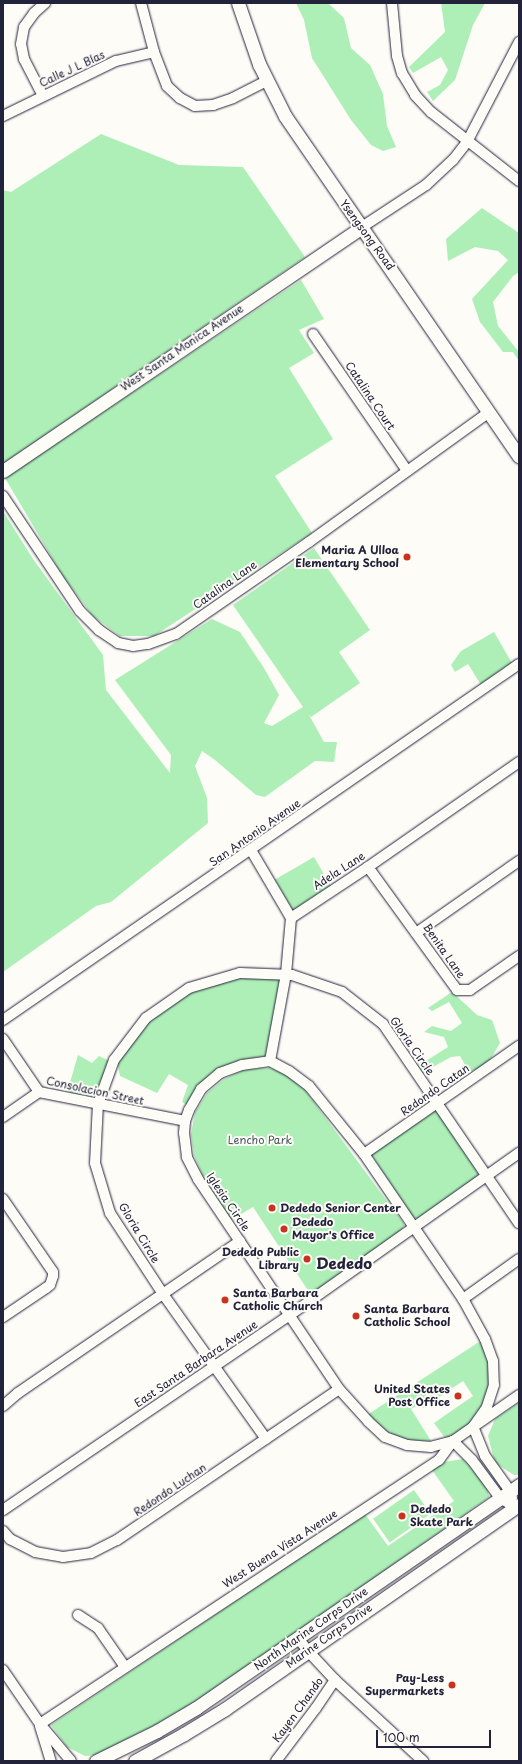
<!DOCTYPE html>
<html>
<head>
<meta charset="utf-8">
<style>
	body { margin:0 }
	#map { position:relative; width:522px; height:1764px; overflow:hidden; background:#fdfcf7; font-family:"Playpen Sans",sans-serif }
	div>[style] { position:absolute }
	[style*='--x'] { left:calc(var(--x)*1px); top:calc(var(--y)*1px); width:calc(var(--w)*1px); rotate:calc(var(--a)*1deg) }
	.green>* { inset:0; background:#aeefb7; transform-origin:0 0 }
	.roads { filter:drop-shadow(0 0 1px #22223b) drop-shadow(0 0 1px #22223b) }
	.minor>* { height:10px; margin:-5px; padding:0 5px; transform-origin:5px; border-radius:5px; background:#fdfcf7 }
	.major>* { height:13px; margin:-6.5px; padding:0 6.5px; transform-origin:6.5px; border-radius:6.5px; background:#fdfcf7 }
	.dots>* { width:11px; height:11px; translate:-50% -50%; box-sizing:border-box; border:2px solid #fdfcf7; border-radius:50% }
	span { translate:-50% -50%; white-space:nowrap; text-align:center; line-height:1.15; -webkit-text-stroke:4px #fdfcf7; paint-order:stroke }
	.street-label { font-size:11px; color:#22223b }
	.poi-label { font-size:11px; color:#22223b; font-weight:700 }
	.right { translate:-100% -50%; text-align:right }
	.left { translate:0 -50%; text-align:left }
	.park-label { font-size:11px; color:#45555a }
	.district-label { font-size:15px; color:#22223b; font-weight:700 }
	.frame { position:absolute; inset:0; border:4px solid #22223b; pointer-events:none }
	.scale { position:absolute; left:376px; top:1730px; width:115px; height:18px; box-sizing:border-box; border:2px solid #22223b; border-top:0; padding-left:5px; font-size:12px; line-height:14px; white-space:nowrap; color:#22223b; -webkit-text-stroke:3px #fdfcf7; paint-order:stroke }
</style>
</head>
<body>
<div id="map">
	<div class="green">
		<i style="clip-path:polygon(296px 3px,328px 3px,344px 18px,351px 48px,370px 65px,383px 94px,387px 126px,396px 147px,383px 151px,371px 145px,351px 120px,312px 58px,304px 20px)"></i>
		<i style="clip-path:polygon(441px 3px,485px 3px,473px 25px,455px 80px,433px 101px,427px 92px,440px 85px,448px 70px,441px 57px,413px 73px,409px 67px,445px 32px)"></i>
		<i style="clip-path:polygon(101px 134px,179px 165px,243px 167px,305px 257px,3px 464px,3px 190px,11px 192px)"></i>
		<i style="clip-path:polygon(482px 208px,519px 233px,519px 272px,513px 276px,493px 302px,498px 326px,519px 352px,519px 361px,513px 352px,503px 352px,480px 322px,472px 299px,508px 260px,498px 251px,475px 247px,448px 261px,446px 239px)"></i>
		<i style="clip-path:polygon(301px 280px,324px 319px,299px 330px,314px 353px,289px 368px,333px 439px,275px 476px,312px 533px,154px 636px,120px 636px,93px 616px,62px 575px,5px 478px)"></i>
		<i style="clip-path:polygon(3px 511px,33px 559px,103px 655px,106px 690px,170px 773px,171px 755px,115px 680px,212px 619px,240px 632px,264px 668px,279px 695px,264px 723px,272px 726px,303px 707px,233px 605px,314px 548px,370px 630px,339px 652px,360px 683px,311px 717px,309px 715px,324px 742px,337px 742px,334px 762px,315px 761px,265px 797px,256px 795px,215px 760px,202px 751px,195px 766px,207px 798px,208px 823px,111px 902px,96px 906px,3px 972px)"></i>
		<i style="clip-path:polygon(494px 632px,513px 665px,481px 685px,468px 664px,455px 672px,451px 665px,461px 651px)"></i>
		<i style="left:314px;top:857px;width:36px;height:45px;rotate:60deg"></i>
		<i style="clip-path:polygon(240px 975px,284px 978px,268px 1060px,218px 1071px,189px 1106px,182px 1102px,188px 1085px,169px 1074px,157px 1093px,120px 1076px,117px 1062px,148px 1019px,190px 991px)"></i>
		<i style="clip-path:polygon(452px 992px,477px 1015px,492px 1020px,500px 1043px,487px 1065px,469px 1072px,460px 1056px,451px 1057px,422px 1073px,415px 1068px,448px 1047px,444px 1037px,424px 1032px,432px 1026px,451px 1031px,462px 1023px,449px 1002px,432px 1011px,428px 1008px)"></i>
		<i style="clip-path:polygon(78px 1055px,92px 1063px,99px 1056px,110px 1061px,95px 1099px,67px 1093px)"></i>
		<i style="clip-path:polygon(269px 1068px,288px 1074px,305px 1090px,404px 1224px,403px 1230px,311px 1295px,253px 1207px,231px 1220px,203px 1176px,194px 1155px,191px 1134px,195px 1113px,207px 1093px,224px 1079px,246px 1069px)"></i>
		<i style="clip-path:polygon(436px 1109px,479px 1172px,475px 1180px,419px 1219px,413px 1217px,371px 1154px)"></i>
		<i style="clip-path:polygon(482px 1340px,491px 1363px,492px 1384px,483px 1407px,470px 1424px,453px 1436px,445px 1438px,434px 1423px,473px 1396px,463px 1381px,423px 1408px,422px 1403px,411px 1409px,431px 1441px,408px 1441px,388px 1432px,367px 1415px)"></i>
		<i style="clip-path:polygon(519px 1403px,519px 1475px,514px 1475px,495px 1463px,488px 1436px,495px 1419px)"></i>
		<i style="clip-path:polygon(463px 1459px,487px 1487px,489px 1497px,198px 1702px,105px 1754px,85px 1756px,67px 1747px,51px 1725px,365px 1514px,388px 1546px,454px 1501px,432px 1470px,444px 1462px)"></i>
		<i style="left:414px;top:1490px;width:29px;height:50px;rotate:55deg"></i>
	</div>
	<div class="roads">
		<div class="minor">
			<i style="--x:141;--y:3;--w:51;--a:75.1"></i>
			<i style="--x:154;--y:52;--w:36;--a:69"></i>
			<i style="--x:167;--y:86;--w:18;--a:43"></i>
			<i style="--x:180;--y:98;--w:17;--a:28"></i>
			<i style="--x:195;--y:106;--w:18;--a:-3"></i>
			<i style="--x:213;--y:105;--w:21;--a:-19"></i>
			<i style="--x:233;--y:98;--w:37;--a:-27"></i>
			<i style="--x:392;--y:3;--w:53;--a:84.6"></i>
			<i style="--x:397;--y:56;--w:18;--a:74"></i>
			<i style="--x:402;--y:73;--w:26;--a:59"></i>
			<i style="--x:415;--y:95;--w:23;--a:47"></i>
			<i style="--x:431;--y:112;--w:112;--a:38.1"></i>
			<i style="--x:43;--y:96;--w:42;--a:-117.2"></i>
			<i style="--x:24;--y:59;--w:15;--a:-101"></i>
			<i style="--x:21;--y:44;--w:17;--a:-80"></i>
			<i style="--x:24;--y:27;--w:17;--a:-54"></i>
			<i style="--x:34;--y:13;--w:15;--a:-42"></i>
			<i style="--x:3;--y:116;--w:126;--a:-26"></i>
			<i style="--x:116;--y:61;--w:39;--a:-13"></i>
			<i style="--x:362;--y:227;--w:77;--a:-33.3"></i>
			<i style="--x:426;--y:185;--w:37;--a:-43"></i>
			<i style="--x:453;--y:160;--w:23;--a:-52"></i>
			<i style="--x:467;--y:142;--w:113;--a:-62.5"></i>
			<i style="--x:313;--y:334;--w:166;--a:55.5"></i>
			<i style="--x:3;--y:496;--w:138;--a:56.2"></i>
			<i style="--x:80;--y:611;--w:27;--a:45"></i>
			<i style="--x:99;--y:630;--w:23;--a:34"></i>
			<i style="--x:118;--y:643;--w:15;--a:11"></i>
			<i style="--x:133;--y:646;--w:15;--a:-8"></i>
			<i style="--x:148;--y:644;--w:30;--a:-20"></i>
			<i style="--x:176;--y:634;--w:162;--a:-34.7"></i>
			<i style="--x:309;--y:542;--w:222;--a:-35.8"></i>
			<i style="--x:251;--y:850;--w:79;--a:59.5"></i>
			<i style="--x:368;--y:867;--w:152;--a:54.1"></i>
			<i style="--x:457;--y:990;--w:13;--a:0"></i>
			<i style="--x:470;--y:990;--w:60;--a:-34.8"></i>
			<i style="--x:416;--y:933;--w:126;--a:-35"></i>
			<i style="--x:3;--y:1020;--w:627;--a:-34.6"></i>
			<i style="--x:3;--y:1039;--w:64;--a:55.8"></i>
			<i style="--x:39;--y:1092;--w:149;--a:11.2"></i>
			<i style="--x:270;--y:1061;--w:21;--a:28"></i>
			<i style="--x:289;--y:1071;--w:25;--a:37"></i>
			<i style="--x:309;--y:1086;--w:87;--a:51"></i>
			<i style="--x:364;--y:1154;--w:176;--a:55.7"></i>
			<i style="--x:463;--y:1299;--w:46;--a:61.2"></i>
			<i style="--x:485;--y:1339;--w:23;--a:70"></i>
			<i style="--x:493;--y:1361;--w:24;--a:88"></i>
			<i style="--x:494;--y:1385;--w:23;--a:108"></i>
			<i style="--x:487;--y:1407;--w:24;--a:125"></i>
			<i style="--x:473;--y:1427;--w:24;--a:145"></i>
			<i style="--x:453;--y:1441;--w:23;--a:165"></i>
			<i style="--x:431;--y:1447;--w:24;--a:-175"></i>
			<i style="--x:407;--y:1445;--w:23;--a:-160"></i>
			<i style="--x:385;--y:1437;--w:23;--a:-137"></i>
			<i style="--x:368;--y:1421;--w:43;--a:-132.2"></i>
			<i style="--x:339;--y:1389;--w:253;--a:-123.9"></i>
			<i style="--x:198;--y:1179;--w:25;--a:-117"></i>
			<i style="--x:187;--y:1157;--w:24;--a:-97"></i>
			<i style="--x:184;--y:1133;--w:12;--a:-85"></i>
			<i style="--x:185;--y:1121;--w:12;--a:-70"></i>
			<i style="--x:189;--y:1110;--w:24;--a:-60"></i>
			<i style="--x:201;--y:1089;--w:25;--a:-40"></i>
			<i style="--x:220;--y:1073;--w:23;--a:-20"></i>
			<i style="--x:242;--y:1065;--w:28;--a:-8"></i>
			<i style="--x:270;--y:1061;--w:88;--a:-79.6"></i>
			<i style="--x:286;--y:974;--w:56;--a:-84.9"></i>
			<i style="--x:291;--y:918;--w:92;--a:-33.5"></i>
			<i style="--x:368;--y:867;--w:184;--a:-34.8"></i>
			<i style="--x:3;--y:1117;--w:44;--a:-34.8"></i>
			<i style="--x:364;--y:1154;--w:189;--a:-34.9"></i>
			<i style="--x:3;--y:1199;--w:88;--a:55.6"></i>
			<i style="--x:53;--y:1272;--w:4;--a:90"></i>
			<i style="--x:53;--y:1276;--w:9;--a:108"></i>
			<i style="--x:50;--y:1285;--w:5;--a:143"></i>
			<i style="--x:46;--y:1288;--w:52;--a:146"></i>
			<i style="--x:463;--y:1299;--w:69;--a:-35.5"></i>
			<i style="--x:3;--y:1406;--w:20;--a:-41"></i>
			<i style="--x:18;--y:1393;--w:269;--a:-34.4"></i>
			<i style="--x:266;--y:1439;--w:178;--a:-125.4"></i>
			<i style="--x:163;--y:1294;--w:97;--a:-123.2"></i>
			<i style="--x:110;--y:1213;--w:52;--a:-106.7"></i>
			<i style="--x:95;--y:1163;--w:59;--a:-87.1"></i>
			<i style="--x:98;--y:1104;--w:47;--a:-70"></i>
			<i style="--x:114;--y:1060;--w:53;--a:-52.7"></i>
			<i style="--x:146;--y:1018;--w:52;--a:-34.9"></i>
			<i style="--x:189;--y:988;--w:53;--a:-16.4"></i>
			<i style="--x:240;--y:973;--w:52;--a:2.2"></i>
			<i style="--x:292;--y:975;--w:53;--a:18.8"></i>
			<i style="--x:342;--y:992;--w:52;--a:38"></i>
			<i style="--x:383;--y:1024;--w:241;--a:55.7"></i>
			<i style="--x:512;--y:1498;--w:7;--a:-106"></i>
			<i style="--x:510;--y:1491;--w:43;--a:-125.5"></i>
			<i style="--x:485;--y:1456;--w:31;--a:-112"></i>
			<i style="--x:473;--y:1427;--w:56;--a:-34.8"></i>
			<i style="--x:3;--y:1510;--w:347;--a:-34.2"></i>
			<i style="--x:290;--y:1315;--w:281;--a:-35.3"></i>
			<i style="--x:3;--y:1531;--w:11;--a:49"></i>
			<i style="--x:10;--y:1539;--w:28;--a:27"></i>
			<i style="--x:35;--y:1552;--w:28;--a:10"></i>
			<i style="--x:63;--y:1557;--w:28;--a:-8"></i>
			<i style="--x:91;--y:1553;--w:29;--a:-27"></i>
			<i style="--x:117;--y:1540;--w:268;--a:-34.2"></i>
			<i style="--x:78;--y:1615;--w:24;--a:33"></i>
			<i style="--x:98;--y:1628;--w:47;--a:55.3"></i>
			<i style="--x:3;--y:1670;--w:65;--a:55.6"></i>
			<i style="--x:40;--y:1724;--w:48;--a:50"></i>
			<i style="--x:335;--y:1680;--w:120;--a:42.6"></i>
			<i style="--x:40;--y:1724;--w:478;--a:-33.5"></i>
			<i style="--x:439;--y:1460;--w:24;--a:-54"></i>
			<i style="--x:453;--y:1441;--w:27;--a:45"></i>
			<i style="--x:472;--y:1460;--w:47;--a:53.6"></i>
			<i style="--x:500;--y:1498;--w:17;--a:31"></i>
			<i style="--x:40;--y:1726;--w:37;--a:73"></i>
			<i style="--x:276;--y:1761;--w:66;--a:-53"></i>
			<i style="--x:316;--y:1708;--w:34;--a:-56"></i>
			<i style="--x:335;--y:1680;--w:40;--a:-133"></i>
			<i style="--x:308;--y:1651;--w:16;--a:-128"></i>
		</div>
		<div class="major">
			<i style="--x:238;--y:3;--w:65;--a:71"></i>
			<i style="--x:259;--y:64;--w:58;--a:63.4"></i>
			<i style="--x:285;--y:116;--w:413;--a:55.5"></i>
			<i style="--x:3;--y:471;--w:434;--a:-34.2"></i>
			<i style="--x:96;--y:1761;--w:68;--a:-26.2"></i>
			<i style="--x:157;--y:1731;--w:45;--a:-30.5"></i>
			<i style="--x:196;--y:1708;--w:393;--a:-34.6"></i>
			<i style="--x:135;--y:1761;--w:56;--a:-28.9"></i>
			<i style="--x:184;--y:1734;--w:48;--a:-31.4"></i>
			<i style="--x:225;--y:1709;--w:358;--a:-34.8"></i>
		</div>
	</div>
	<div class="dots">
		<i style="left:407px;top:557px;background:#c8321e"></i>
		<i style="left:272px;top:1208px;background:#c8321e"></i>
		<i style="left:284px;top:1229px;background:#c8321e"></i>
		<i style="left:307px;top:1259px;background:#c8321e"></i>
		<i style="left:225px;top:1300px;background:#c8321e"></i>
		<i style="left:356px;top:1316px;background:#c8321e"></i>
		<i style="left:458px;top:1396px;background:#c8321e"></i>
		<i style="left:402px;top:1516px;background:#c8321e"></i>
		<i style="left:452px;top:1685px;background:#c8321e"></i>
	</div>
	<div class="street-label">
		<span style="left:72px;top:69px;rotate:-25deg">Calle J L Blas</span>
		<span style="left:367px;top:235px;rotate:54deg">Ysengsong Road</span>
		<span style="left:182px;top:348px;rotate:-34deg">West Santa Monica Avenue</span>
		<span style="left:370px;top:396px;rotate:56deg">Catalina Court</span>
		<span style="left:225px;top:585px;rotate:-35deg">Catalina Lane</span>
		<span style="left:255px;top:833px;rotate:-35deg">San Antonio Avenue</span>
		<span style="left:339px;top:871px;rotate:-33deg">Adela Lane</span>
		<span style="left:444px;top:951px;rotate:55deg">Benita Lane</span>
		<span style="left:412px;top:1046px;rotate:55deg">Gloria Circle</span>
		<span style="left:435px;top:1090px;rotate:-35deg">Redondo Catan</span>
		<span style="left:95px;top:1091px;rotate:12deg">Consolacion Street</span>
		<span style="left:228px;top:1202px;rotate:56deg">Iglesia Circle</span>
		<span style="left:139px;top:1233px;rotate:59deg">Gloria Circle</span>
		<span style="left:196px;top:1364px;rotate:-34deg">East Santa Barbara Avenue</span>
		<span style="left:170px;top:1490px;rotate:-34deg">Redondo Luchan</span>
		<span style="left:280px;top:1549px;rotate:-33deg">West Buena Vista Avenue</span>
		<span style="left:311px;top:1629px;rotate:-35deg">North Marine Corps Drive</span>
		<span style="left:329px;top:1636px;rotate:-35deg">Marine Corps Drive</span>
		<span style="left:298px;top:1710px;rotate:-54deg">Kayen Chando</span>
	</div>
	<div class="poi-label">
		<span class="right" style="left:399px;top:557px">Maria A Ulloa<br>Elementary School</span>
		<span class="left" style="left:280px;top:1208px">Dededo Senior Center</span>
		<span class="left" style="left:292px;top:1229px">Dededo<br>Mayor's Office</span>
		<span class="right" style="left:299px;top:1259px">Dededo Public<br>Library</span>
		<span class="left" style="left:233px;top:1300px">Santa Barbara<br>Catholic Church</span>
		<span class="left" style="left:364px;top:1316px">Santa Barbara<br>Catholic School</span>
		<span class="right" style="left:450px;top:1396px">United States<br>Post Office</span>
		<span class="left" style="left:410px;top:1516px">Dededo<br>Skate Park</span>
		<span class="right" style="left:444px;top:1685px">Pay-Less<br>Supermarkets</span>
	</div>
	<div class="park-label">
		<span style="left:260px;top:1140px">Lencho Park</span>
	</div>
	<div class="district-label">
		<span style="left:344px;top:1263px">Dededo</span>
	</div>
	<div class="frame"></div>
	<div class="scale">100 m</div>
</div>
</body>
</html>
